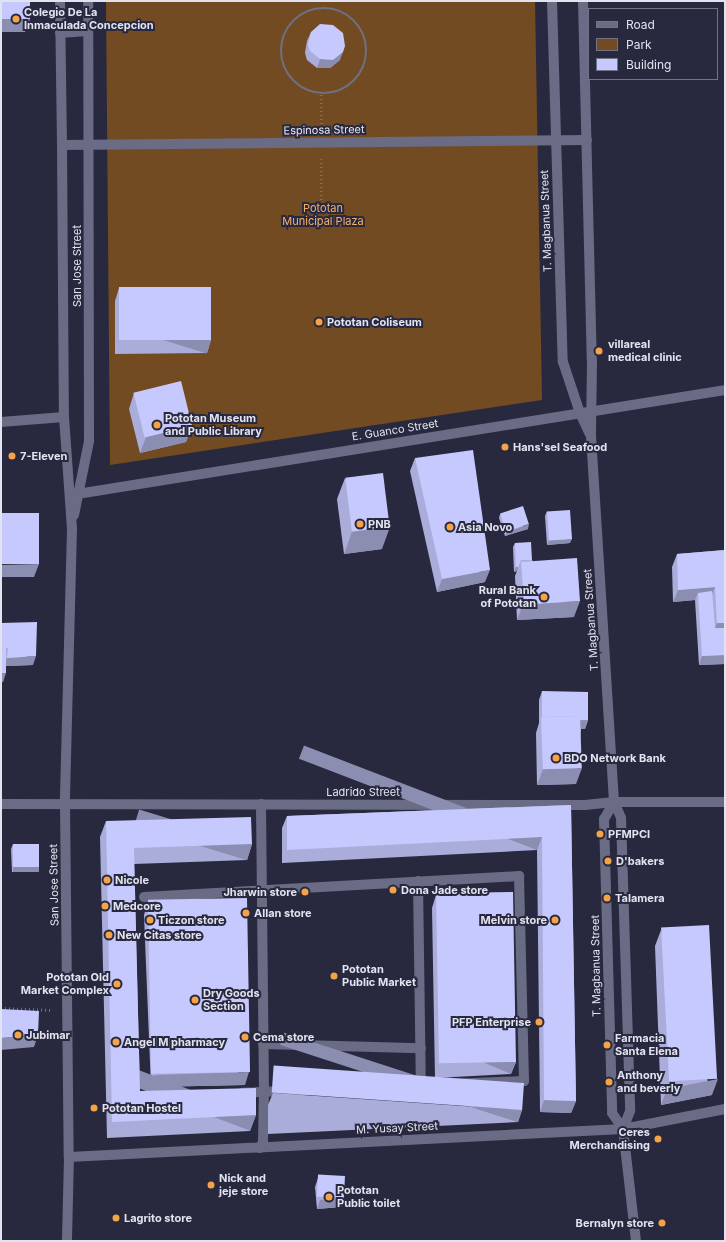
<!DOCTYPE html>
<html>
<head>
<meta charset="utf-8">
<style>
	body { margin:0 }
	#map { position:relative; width:726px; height:1242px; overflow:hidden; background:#28293e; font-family:Inter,sans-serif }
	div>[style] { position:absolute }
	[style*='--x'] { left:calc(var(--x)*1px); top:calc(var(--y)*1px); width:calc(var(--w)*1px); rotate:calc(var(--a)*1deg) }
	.green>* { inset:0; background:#724b22 }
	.path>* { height:2.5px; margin-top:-1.25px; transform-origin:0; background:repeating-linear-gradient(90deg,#6f7082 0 1px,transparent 0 4px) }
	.path>.ring { margin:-1.25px; padding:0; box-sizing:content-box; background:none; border:2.5px solid #6f7082; border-radius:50% }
	.service>* { height:10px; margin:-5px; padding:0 5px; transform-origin:5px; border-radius:5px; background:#6a6c85 }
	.minor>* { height:10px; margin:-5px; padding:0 5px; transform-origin:5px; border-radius:5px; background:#6a6c85 }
	.tertiary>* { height:10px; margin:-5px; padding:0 5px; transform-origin:5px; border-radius:5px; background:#6a6c85 }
	.secondary>* { height:10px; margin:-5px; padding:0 5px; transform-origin:5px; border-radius:5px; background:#6a6c85 }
	.wall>* { inset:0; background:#aaadda }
	.shaded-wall>* { inset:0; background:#8b8db1; transform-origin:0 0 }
	.building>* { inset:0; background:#c6c9fd; transform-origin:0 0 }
	.dots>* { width:11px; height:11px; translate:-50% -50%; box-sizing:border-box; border:2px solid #28293e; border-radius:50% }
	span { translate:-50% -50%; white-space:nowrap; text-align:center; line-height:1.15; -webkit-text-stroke:4px #28293e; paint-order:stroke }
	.poi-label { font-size:11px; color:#e2e3f1; font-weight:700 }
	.left { translate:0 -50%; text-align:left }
	.right { translate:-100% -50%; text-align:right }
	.street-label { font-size:11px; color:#e2e3f1 }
	.park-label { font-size:11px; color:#f8b16b }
	.frame { position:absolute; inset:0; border:2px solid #e2e3f1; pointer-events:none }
	.legend { position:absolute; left:588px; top:8px; width:130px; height:72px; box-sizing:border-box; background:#28293e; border:1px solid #727386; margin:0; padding:5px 7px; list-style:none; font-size:12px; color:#e2e3f1 }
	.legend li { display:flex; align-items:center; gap:8px; height:20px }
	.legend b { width:20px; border:1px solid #727386 }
</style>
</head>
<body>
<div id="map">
	<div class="green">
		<i style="clip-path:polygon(106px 1px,535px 1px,542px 400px,110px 465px)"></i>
	</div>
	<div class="path">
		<i class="ring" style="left:281px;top:8px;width:83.5px;height:83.5px"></i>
		<i style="--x:321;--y:128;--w:34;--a:-90"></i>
		<i style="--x:321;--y:200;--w:41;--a:-90"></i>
		<i style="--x:1;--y:1008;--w:50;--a:2.3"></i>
	</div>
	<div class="service">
		<i style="--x:418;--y:881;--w:204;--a:89.2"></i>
		<i style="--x:144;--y:897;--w:376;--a:-3.2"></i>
		<i style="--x:519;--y:876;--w:205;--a:88.6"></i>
		<i style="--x:524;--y:1081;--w:282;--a:177.6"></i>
		<i style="--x:263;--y:1044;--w:158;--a:1.5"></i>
		<i style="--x:260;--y:1148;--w:7;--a:-63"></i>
		<i style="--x:263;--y:1142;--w:50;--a:-88.9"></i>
		<i style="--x:264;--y:1092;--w:288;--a:-90.6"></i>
	</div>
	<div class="minor">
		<i style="--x:62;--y:145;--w:525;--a:-0.55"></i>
		<i style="--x:1;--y:422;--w:63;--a:-4.5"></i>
		<i style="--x:71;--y:495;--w:662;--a:-9.12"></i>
		<i style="--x:614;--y:802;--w:111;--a:0"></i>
		<i style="--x:65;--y:803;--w:354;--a:89.4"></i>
		<i style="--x:69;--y:1157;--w:84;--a:91.4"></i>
		<i style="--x:69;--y:1157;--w:555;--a:-2.89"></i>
		<i style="--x:623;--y:1129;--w:104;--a:-11.1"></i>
	</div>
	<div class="tertiary">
		<i style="--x:60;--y:1;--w:144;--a:89.2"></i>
		<i style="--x:62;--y:145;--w:272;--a:89.6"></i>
		<i style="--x:64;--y:417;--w:112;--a:85.9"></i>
		<i style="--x:72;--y:529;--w:274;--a:91.5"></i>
		<i style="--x:60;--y:33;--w:27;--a:-4"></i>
		<i style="--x:74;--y:515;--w:76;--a:-78.5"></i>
		<i style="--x:89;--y:441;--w:440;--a:-90.1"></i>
		<i style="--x:1;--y:804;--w:584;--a:0.1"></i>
		<i style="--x:585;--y:805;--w:29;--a:-6"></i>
	</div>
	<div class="secondary">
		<i style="--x:552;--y:1;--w:361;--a:88.3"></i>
		<i style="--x:563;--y:362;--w:54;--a:71.6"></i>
		<i style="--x:580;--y:413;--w:23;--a:65"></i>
		<i style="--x:583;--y:1;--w:360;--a:88.6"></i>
		<i style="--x:592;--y:361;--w:75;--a:90.8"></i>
		<i style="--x:591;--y:436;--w:367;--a:86.4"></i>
		<i style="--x:614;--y:802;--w:17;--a:66"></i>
		<i style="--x:621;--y:818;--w:293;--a:88.2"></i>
		<i style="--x:630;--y:1111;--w:19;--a:111"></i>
		<i style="--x:614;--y:802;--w:20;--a:120"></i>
		<i style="--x:604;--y:819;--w:294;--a:88.4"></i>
		<i style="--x:612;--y:1113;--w:19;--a:55"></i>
		<i style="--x:623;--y:1129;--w:113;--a:83.4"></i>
	</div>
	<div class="wall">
		<i style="clip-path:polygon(311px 32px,340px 60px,330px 68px,317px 68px,307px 60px,305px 53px,307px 41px)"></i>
		<i style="clip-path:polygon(119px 288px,211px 340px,207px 353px,115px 354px,115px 301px)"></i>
		<i style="clip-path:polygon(134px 393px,192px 426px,186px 442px,140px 453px,129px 409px)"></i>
		<i style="clip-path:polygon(415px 458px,485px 582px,437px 592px,410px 471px)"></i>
		<i style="clip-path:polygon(345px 478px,382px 549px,344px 554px,337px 499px)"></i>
		<i style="clip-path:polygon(547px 511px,570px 543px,547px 545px,545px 516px)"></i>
		<i style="clip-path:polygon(500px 514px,528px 529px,505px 536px,499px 518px)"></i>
		<i style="clip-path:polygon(515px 543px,532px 560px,574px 617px,517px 620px,515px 576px,517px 571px,514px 572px,513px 547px)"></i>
		<i style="clip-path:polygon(725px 550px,725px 664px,699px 665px,695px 600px,673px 602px,672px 567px,677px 554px)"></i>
		<i style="clip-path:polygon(1px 623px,33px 665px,6px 666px,3px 682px)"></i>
		<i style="clip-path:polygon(542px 691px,588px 720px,585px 729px,581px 729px,576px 784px,537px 785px,536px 733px,539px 723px,539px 700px)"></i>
		<i style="clip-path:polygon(571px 805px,576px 1101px,571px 1113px,540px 1112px,537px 850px,282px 863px,282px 828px,287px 816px)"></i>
		<i style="clip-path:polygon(106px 821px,252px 844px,247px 860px,134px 864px,140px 1091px,256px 1115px,250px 1131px,107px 1138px,100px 837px)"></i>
		<i style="clip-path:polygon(13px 844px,38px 872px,12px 872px,11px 849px)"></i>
		<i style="clip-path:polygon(436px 895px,516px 1062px,511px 1074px,435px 1078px,432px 908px)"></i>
		<i style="clip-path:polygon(148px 902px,245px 1085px,151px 1087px,144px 915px)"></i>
		<i style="clip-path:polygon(661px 930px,712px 1095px,661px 1105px,655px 946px)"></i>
		<i style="clip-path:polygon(273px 1093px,522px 1110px,518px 1122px,268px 1134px,268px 1105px)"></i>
		<i style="clip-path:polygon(318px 1178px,344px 1198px,341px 1207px,317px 1209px,315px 1187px)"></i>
	</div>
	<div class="shaded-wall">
		<i style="clip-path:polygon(1px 19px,30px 19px,25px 32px,1px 32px)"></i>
		<i style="clip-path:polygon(343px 52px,340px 60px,330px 68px,317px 68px,320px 59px)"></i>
		<i style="left:211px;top:340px;width:14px;height:91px;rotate:107deg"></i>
		<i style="clip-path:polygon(192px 426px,186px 442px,140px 453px,146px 437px)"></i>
		<i style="clip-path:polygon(529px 524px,528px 529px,505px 536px,507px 532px)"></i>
		<i style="clip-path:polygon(390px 527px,382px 549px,344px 554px,352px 532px)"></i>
		<i style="clip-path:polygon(572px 539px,570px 543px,547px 545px,549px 540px)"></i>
		<i style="clip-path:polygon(39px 564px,34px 577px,1px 577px,1px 565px)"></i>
		<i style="clip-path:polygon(516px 567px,518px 567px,517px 571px,514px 572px)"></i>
		<i style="clip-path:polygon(490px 570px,485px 582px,437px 592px,442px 579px)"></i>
		<i style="clip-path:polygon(715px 587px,710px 599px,698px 593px,695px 600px,673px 602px,678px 590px)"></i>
		<i style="clip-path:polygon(580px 601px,574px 617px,517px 620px,523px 604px)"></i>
		<i style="clip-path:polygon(717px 623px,725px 623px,725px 635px,712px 636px)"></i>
		<i style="clip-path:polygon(725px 655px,725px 664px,699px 665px,702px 656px)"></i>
		<i style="clip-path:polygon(36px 656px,33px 665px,4px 666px,7px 658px)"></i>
		<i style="clip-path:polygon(1px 673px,6px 673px,3px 682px,1px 682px)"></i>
		<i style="clip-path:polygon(588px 720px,585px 729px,542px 729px,542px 722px)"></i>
		<i style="clip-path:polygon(582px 768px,576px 784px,537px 785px,543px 769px)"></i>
		<i style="left:542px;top:837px;width:14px;height:255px;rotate:111deg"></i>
		<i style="left:252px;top:844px;width:17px;height:118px;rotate:107deg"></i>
		<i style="left:13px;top:867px;width:26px;height:5px"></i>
		<i style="clip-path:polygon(38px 1035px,34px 1047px,1px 1050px,1px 1038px)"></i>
		<i style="left:516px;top:1062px;width:13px;height:77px;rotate:113deg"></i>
		<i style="clip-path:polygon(249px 1072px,245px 1085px,151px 1087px,155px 1075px)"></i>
		<i style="clip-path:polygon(718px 1079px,712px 1095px,661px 1105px,667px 1089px)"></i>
		<i style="clip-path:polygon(544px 1100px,576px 1101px,571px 1113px,540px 1112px)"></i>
		<i style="left:522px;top:1110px;width:13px;height:250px;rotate:108deg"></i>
		<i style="left:256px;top:1115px;width:17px;height:144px;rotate:111deg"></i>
		<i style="clip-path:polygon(344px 1198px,341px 1207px,317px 1209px,320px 1200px)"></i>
	</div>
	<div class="building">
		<i style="left:1px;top:1px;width:29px;height:18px"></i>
		<i style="clip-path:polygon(320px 24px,333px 25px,343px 33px,345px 46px,343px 52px,333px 60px,320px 59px,310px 51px,308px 45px,311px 32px)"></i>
		<i style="left:211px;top:287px;width:53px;height:92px;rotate:90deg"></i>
		<i style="left:181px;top:381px;width:46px;height:49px;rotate:76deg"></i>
		<i style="clip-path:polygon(473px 450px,490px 570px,442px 579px,415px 458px)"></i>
		<i style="left:383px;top:473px;width:54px;height:38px;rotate:83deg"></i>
		<i style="left:523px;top:506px;width:19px;height:24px;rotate:72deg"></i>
		<i style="left:570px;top:510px;width:29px;height:23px;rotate:86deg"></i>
		<i style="left:39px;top:513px;width:51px;height:38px;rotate:90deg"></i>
		<i style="clip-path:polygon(531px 542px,532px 560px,521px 560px,518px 567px,516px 567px,515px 543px)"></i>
		<i style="clip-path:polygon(725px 550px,725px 623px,717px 623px,715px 587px,678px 590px,677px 554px)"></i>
		<i style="left:577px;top:558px;width:43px;height:56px;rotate:86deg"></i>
		<i style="clip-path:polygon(712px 591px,715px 628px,725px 628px,725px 655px,702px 656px,698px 593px)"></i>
		<i style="clip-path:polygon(37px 622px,36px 656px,7px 658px,8px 648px,1px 648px,1px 623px)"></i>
		<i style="left:6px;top:648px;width:25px;height:5px;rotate:90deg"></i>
		<i style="clip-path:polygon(542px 691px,588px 692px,588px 720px,580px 720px,580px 716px,542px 717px)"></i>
		<i style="left:580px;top:716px;width:52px;height:39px;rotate:88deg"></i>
		<i style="clip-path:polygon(571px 805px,576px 1101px,544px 1100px,542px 837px,287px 850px,287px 816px)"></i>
		<i style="clip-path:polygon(251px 817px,252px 844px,134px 848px,140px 1091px,256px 1088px,256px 1115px,112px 1122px,106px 821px)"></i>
		<i style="left:13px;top:844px;width:26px;height:23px"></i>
		<i style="left:513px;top:892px;width:170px;height:77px;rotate:89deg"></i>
		<i style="left:247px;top:898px;width:174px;height:99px;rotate:89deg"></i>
		<i style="left:709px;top:925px;width:154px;height:48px;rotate:87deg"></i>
		<i style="clip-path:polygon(1px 1009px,39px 1011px,38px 1035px,1px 1038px)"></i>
		<i style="left:524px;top:1083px;width:27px;height:251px;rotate:94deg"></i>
		<i style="left:345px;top:1176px;width:22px;height:27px;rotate:93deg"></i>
	</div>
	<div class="dots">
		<i style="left:16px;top:19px;background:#f6a247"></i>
		<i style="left:319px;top:322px;background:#f6a247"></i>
		<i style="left:599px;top:351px;background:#f6a247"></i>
		<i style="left:157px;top:425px;background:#f6a247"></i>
		<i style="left:505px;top:447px;background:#f6a247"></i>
		<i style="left:12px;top:456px;background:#f6a247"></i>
		<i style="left:360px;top:524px;background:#f6a247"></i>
		<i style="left:450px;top:527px;background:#f6a247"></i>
		<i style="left:544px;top:597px;background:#f6a247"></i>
		<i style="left:556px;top:758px;background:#f6a247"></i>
		<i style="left:600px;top:834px;background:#f6a247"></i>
		<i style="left:608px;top:861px;background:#f6a247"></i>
		<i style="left:107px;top:880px;background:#f6a247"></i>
		<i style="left:393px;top:890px;background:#f6a247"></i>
		<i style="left:305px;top:892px;background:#f6a247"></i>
		<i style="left:607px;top:898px;background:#f6a247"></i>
		<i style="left:105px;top:906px;background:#f6a247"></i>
		<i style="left:246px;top:913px;background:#f6a247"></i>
		<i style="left:150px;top:920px;background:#f6a247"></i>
		<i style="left:555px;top:920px;background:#f6a247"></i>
		<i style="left:109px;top:935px;background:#f6a247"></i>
		<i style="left:334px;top:976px;background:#f6a247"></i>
		<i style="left:117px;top:984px;background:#f6a247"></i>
		<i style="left:195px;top:1000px;background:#f6a247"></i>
		<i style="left:539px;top:1022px;background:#f6a247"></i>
		<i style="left:18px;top:1035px;background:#f6a247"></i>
		<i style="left:245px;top:1037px;background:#f6a247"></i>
		<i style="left:116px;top:1042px;background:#f6a247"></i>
		<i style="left:607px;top:1045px;background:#f6a247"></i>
		<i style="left:609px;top:1082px;background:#f6a247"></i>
		<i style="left:94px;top:1108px;background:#f6a247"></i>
		<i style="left:658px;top:1139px;background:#f6a247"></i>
		<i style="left:211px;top:1185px;background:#f6a247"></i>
		<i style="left:329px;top:1197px;background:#f6a247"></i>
		<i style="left:116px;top:1218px;background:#f6a247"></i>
		<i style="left:662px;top:1223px;background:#f6a247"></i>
	</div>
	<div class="poi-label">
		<span class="left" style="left:24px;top:19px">Colegio De La<br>Inmaculada Concepcion</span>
		<span class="left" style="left:327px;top:322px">Pototan Coliseum</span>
		<span class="left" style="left:608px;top:351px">villareal<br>medical clinic</span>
		<span class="left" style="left:165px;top:425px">Pototan Museum<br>and Public Library</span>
		<span class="left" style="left:513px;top:447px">Hans'sel Seafood</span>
		<span class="left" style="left:20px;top:456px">7-Eleven</span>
		<span class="left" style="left:368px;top:524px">PNB</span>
		<span class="left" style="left:458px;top:527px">Asia Novo</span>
		<span class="right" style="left:536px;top:597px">Rural Bank<br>of Pototan</span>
		<span class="left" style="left:564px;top:758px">BDO Network Bank</span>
		<span class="left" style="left:608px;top:834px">PFMPCI</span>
		<span class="left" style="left:616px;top:861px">D'bakers</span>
		<span class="left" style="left:115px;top:880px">Nicole</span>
		<span class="left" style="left:401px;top:890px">Dona Jade store</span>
		<span class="right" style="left:297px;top:892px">Jharwin store</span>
		<span class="left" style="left:615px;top:898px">Talamera</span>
		<span class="left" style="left:113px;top:906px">Medcore</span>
		<span class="left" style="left:254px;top:913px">Allan store</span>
		<span class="left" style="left:158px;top:920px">Ticzon store</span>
		<span class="right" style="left:547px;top:920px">Melvin store</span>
		<span class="left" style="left:117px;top:935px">New Citas store</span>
		<span class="left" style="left:342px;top:976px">Pototan<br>Public Market</span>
		<span class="right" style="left:109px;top:984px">Pototan Old<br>Market Complex</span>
		<span class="left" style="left:203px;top:1000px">Dry Goods<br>Section</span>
		<span class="right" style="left:531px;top:1022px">PFP Enterprise</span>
		<span class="left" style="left:26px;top:1035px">Jubimar</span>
		<span class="left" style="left:253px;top:1037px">Cema store</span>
		<span class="left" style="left:615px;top:1045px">Farmacia<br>Santa Elena</span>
		<span class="left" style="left:124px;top:1042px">Angel M pharmacy</span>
		<span class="left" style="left:617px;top:1082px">Anthony<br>and beverly</span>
		<span class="left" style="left:102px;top:1108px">Pototan Hostel</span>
		<span class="right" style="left:650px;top:1139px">Ceres<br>Merchandising</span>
		<span class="left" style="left:219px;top:1185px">Nick and<br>jeje store</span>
		<span class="left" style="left:337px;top:1197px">Pototan<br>Public toilet</span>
		<span class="left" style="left:124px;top:1218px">Lagrito store</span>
		<span class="right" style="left:654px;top:1223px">Bernalyn store</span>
	</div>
	<div class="street-label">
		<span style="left:324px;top:130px;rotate:-1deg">Espinosa Street</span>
		<span style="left:546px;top:221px;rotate:-92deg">T. Magbanua Street</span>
		<span style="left:77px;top:266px;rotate:-90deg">San Jose Street</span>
		<span style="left:395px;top:430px;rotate:-9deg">E. Guanco Street</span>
		<span style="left:591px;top:620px;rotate:-94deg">T. Magbanua Street</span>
		<span style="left:363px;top:792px">Ladrido Street</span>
		<span style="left:54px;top:885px;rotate:-91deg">San Jose Street</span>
		<span style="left:596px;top:966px;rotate:-91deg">T. Magbanua Street</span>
		<span style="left:397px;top:1128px;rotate:-3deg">M. Yusay Street</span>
	</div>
	<div class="park-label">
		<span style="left:323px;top:215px">Pototan<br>Municipal Plaza</span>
	</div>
	<div class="frame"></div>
	<ul class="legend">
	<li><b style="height:5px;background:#6a6c85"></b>Road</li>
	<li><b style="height:11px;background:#724b22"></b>Park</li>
	<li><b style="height:11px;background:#c6c9fd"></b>Building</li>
	</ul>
</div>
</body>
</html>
